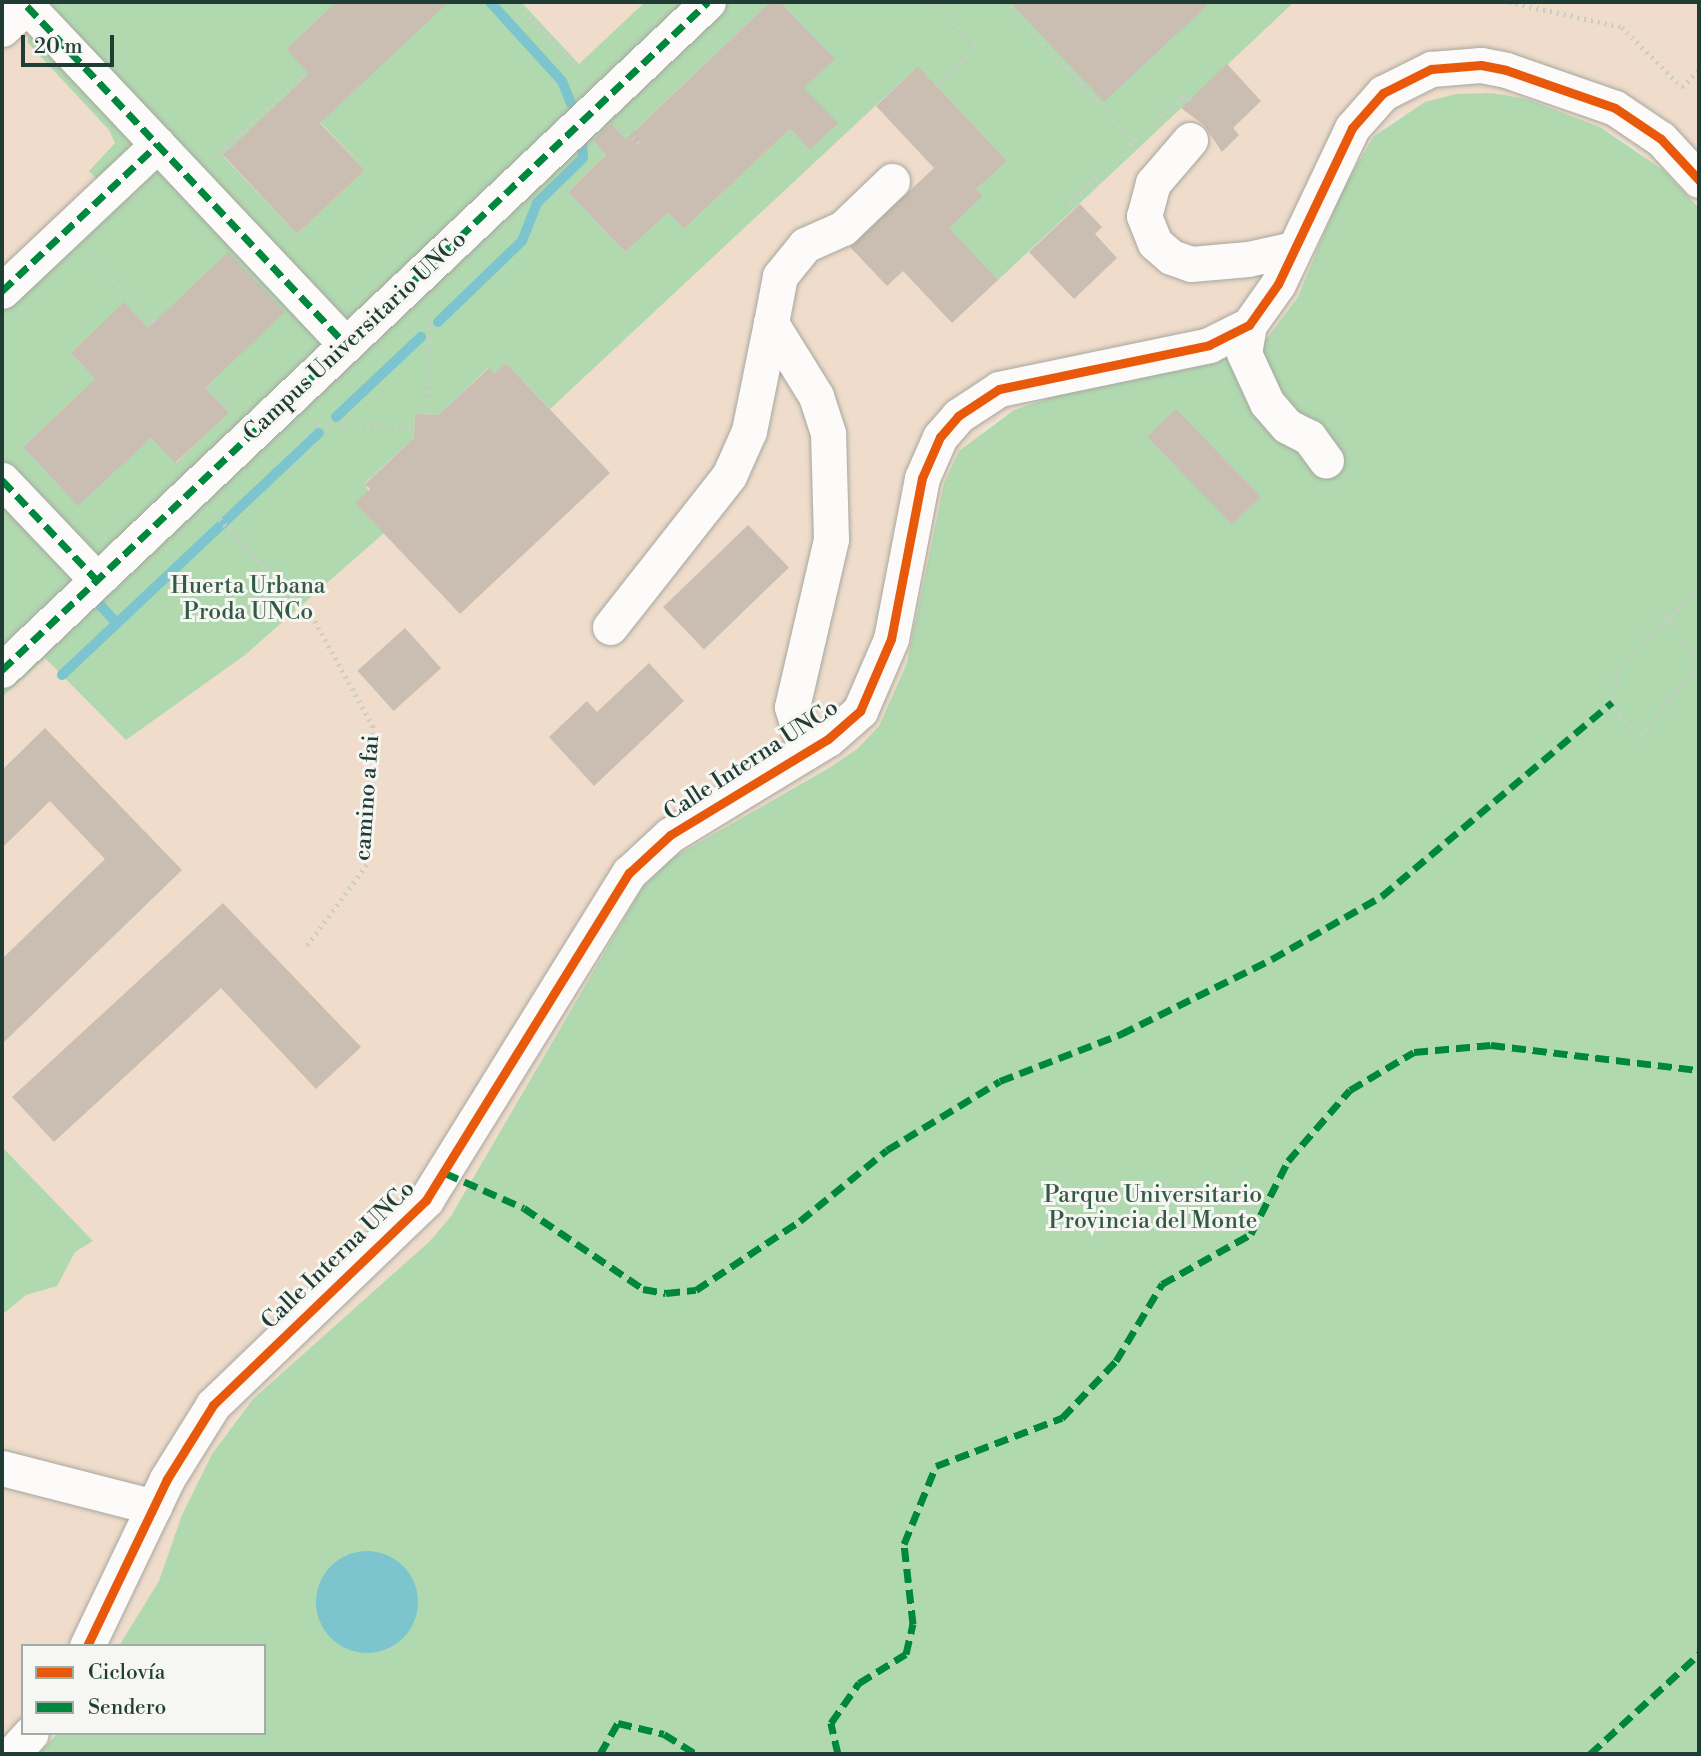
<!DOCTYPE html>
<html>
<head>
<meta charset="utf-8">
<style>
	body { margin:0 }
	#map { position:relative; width:1701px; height:1756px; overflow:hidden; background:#ebe5da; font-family:"Libre Bodoni",serif }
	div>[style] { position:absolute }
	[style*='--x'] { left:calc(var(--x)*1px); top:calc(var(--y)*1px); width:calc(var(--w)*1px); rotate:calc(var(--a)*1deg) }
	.built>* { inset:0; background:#efdccb }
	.green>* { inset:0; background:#b1d9b0 }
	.water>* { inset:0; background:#7cc5ce }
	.round { border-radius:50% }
	.stream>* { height:10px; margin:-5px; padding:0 5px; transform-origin:5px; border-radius:5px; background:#7cc5ce }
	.building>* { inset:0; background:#cabeb2; transform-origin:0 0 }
	.path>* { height:4.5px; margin-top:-2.25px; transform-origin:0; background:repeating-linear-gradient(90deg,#cbccc8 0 2px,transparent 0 7px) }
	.roads { filter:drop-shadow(0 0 2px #a6a79f) drop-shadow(0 0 2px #a6a79f) }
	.minor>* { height:35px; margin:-17.5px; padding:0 17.5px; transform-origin:17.5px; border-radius:17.5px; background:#fcfbf9 }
	.quiet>* { height:7px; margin-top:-3.5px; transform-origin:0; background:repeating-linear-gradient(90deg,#00873e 0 14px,transparent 0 21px) }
	.cycleway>* { height:9px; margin:-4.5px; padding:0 4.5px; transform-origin:4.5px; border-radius:4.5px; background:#e8590c }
	span { translate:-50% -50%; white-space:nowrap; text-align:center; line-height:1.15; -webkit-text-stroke:6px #f6f6f2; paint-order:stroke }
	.street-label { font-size:23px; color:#1f3d34 }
	.park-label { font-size:23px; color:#335a46 }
	.frame { position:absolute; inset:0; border:4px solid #1f3d34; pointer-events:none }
	.legend { position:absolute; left:21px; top:1644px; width:245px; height:91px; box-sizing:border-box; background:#f6f6f2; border:2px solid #a0aca6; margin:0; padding:9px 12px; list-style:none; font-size:21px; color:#1f3d34 }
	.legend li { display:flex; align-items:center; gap:14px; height:35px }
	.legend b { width:35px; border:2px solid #a0aca6 }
	.scale { position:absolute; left:21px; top:35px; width:93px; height:32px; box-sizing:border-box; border:4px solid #1f3d34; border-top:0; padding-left:9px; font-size:21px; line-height:24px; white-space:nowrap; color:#1f3d34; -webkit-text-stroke:5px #f6f6f2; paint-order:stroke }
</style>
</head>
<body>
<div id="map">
	<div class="built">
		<i style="clip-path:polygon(2px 2px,1699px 2px,1699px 208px,1634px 147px,1600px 127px,1527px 99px,1398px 116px,1374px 136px,1357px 160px,1298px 297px,1267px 338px,1244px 353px,1218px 362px,1061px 394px,1014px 410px,983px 429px,907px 663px,879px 726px,857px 749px,829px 768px,672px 858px,642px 888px,451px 1216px,430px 1241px,253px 1399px,212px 1454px,182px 1515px,159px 1581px,151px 1646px,23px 1646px,23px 1733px,178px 1733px,193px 1754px,2px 1754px)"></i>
	</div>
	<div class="green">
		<i style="clip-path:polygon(evenodd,55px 2px,336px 2px,286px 49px,339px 105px,440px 9px,433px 2px,521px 2px,579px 64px,645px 2px,770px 2px,635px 130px,637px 151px,611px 123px,593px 140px,606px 155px,568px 192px,625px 252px,668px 213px,684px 229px,790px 129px,810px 150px,837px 123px,791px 100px,834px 59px,780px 2px,1294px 2px,998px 280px,948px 228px,982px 196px,976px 189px,1006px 160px,918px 66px,550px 409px,506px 363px,494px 374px,488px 368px,438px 415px,415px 414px,414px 438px,365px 483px,384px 533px,245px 655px,126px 740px,45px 658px,2px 697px,2px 284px,104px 187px,89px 171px,115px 143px,109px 130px,27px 42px,32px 23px,55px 2px,291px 91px,365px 170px,297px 234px,223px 156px,291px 91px,55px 2px,228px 253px,205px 388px,228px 413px,176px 463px,151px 438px,78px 505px,23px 447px,95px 379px,71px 353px,124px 303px,148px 328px,228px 253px)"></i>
		<i style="clip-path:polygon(1492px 93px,1527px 99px,1600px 127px,1663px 170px,1699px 208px,1699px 1754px,38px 1754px,58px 1733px,264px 1733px,264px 1646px,119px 1646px,159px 1581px,182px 1515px,212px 1454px,253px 1399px,430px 1241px,451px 1216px,642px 888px,672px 858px,829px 768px,857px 749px,879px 726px,907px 663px,944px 483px,959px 451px,1014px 410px,1061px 394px,1218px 362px,1267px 338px,1298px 297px,1343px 188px,1374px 136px,1425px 102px,1456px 94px)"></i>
		<i style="clip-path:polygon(2px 1147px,93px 1241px,75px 1252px,57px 1286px,26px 1295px,2px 1315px)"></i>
	</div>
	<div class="water">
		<i class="round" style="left:316px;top:1551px;width:102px;height:102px"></i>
	</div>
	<div class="stream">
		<i style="--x:490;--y:2;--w:107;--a:47.7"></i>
		<i style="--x:562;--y:81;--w:24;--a:68"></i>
		<i style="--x:438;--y:322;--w:117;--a:-44"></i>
		<i style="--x:522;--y:241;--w:41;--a:-68.5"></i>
		<i style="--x:537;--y:203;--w:64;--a:-44.4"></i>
		<i style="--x:583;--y:158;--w:15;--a:-94"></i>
		<i style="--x:336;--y:417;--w:117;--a:-43.3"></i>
		<i style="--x:99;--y:604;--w:26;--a:47"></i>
		<i style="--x:62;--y:675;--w:353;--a:-43.3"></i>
	</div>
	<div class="building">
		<i style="clip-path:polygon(336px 2px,449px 2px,320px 123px,365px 170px,297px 234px,223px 155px,309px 74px,286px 49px)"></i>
		<i style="clip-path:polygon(770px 2px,780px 2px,835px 59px,804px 88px,838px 123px,810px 150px,790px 129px,684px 229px,668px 213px,625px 252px,568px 192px,606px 155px,593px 140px,611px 123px,626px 139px)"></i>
		<i style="clip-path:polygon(1010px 2px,1211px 2px,1104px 102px)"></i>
		<i style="clip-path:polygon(1227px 64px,1261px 101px,1233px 128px,1239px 135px,1222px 152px,1204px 125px,1181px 108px)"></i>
		<i style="clip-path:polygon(918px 66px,1007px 161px,976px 189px,983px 196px,949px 228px,998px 280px,952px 323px,903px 271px,887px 286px,850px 247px,934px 168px,876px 106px)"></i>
		<i style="clip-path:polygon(1080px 204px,1102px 227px,1095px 234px,1117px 258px,1074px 299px,1029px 252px)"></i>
		<i style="clip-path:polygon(228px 252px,285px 312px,205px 388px,229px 413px,175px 463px,151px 438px,78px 506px,23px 447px,95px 379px,71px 353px,124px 302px,148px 328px)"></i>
		<i style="clip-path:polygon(506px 363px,610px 473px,460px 614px,355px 503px,370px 489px,365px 484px,414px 438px,415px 414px,438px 415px,489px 368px,494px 374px)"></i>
		<i style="left:1176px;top:409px;width:122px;height:40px;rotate:46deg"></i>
		<i style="left:748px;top:525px;width:59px;height:118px;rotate:46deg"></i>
		<i style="left:405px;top:628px;width:54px;height:64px;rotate:48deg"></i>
		<i style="clip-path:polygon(649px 663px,684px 701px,594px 786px,549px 737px,587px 701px,597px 712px)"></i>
		<i style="clip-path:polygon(45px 728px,182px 870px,2px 1044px,2px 959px,105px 859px,50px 801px,2px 848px,2px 770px)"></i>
		<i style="clip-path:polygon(223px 903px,361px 1047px,316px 1089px,221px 988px,54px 1142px,12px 1097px)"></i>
	</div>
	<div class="path">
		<i style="--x:515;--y:2;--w:100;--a:46.6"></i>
		<i style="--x:934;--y:2;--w:62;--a:46.3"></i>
		<i style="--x:977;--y:47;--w:57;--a:136.4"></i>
		<i style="--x:1004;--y:2;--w:192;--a:46.9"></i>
		<i style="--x:1509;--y:2;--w:116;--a:12.5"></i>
		<i style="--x:1622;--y:27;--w:85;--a:45"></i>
		<i style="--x:1682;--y:87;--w:24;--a:-45"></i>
		<i style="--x:623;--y:127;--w:28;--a:46"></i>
		<i style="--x:215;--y:157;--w:125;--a:-43"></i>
		<i style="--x:1075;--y:209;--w:8;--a:-135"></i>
		<i style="--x:1069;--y:203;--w:159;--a:-43.2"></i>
		<i style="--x:1185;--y:94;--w:8;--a:50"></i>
		<i style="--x:90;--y:254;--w:94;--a:47.2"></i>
		<i style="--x:210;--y:383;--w:34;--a:47"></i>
		<i style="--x:427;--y:414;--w:105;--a:-88.4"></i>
		<i style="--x:311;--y:424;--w:103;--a:1.1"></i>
		<i style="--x:215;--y:514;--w:146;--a:46.9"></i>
		<i style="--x:315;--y:621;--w:120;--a:61.1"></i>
		<i style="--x:373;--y:726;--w:139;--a:92.5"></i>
		<i style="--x:367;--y:865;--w:104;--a:126.4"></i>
		<i style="--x:1699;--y:589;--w:110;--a:136.1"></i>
		<i style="--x:1620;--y:665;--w:38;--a:102"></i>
		<i style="--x:1612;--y:702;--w:16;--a:60"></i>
		<i style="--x:1620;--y:716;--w:29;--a:41"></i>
		<i style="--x:1642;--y:735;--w:93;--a:-52"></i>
		<i style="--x:1669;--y:616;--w:54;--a:61"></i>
	</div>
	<div class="roads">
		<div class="minor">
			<i style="--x:27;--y:6;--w:465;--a:46.7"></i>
			<i style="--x:2;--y:29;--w:40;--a:-43"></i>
			<i style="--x:1190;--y:140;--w:57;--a:130.7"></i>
			<i style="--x:1153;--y:183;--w:34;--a:105"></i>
			<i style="--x:1144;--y:216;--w:29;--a:68"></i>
			<i style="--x:1155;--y:243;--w:21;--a:41"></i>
			<i style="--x:1171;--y:257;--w:21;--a:19"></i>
			<i style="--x:1191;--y:264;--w:57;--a:-5"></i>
			<i style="--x:1248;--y:259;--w:46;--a:-12.5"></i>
			<i style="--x:2;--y:291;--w:214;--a:-43.3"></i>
			<i style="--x:1249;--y:325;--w:28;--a:100"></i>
			<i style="--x:1244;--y:353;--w:55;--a:65.3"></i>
			<i style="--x:1267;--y:403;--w:30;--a:49"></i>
			<i style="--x:1287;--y:426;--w:25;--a:27"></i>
			<i style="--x:1309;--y:437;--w:29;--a:54"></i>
			<i style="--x:2;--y:480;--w:138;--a:46.5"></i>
			<i style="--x:610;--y:627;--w:192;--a:-51.8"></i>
			<i style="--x:729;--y:476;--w:49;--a:-66"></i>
			<i style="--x:749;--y:431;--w:110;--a:-78.5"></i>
			<i style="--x:2;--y:670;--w:972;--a:-43.42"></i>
			<i style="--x:806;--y:752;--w:47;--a:-107.3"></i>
			<i style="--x:792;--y:707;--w:172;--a:-76.9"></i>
			<i style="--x:831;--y:539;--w:106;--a:-91.6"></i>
			<i style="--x:828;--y:433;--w:39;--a:-108"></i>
			<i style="--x:816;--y:396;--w:86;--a:-121.7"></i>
			<i style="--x:771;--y:323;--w:48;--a:-79.2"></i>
			<i style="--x:780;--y:276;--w:40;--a:-51"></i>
			<i style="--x:805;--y:245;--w:42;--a:-24.1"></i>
			<i style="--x:843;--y:228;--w:68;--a:-43.8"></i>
			<i style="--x:2;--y:1468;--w:157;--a:14.4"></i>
			<i style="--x:87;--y:1646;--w:185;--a:-64.4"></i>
			<i style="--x:167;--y:1479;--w:87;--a:-58.1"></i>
			<i style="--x:213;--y:1405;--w:296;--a:-43.9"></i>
			<i style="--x:426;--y:1200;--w:385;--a:-58.2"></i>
			<i style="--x:629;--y:873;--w:56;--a:-42.8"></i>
			<i style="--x:670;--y:835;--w:185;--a:-31.3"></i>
			<i style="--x:828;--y:739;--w:43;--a:-41.2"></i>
			<i style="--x:860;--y:711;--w:78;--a:-66.7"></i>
			<i style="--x:891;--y:639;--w:164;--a:-79.1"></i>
			<i style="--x:922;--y:478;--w:45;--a:-66.3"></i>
			<i style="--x:940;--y:437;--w:28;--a:-49"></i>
			<i style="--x:958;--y:416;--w:49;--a:-33.4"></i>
			<i style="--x:999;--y:389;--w:215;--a:-11.8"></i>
			<i style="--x:1209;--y:345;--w:45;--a:-26.6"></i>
			<i style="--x:1249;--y:325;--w:50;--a:-54.7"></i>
			<i style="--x:1278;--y:284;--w:173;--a:-64.6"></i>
			<i style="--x:1352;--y:128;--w:47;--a:-48.5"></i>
			<i style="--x:1383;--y:93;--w:54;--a:-26.6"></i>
			<i style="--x:1431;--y:69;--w:50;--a:-4.6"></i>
			<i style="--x:1481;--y:65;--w:25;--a:11"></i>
			<i style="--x:1506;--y:70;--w:115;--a:19.2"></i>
			<i style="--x:1615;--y:108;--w:55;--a:34"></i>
			<i style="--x:1661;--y:139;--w:56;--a:47.2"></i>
			<i style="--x:12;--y:1754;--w:28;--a:-48"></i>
		</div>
	</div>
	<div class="quiet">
		<i style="--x:27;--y:6;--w:465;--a:46.7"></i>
		<i style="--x:2;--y:291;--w:214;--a:-43.3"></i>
		<i style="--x:2;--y:480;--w:138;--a:46.5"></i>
		<i style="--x:2;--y:670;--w:972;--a:-43.42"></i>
		<i style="--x:445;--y:1173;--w:86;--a:23.9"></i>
		<i style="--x:524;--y:1208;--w:144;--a:34.2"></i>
		<i style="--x:643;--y:1289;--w:23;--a:10"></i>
		<i style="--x:666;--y:1293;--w:30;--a:-6"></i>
		<i style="--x:696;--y:1290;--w:125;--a:-33.6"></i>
		<i style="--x:800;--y:1221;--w:112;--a:-39.2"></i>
		<i style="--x:887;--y:1150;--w:132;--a:-31.4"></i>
		<i style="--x:1000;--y:1081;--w:130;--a:-21.2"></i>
		<i style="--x:1121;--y:1034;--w:169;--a:-26.4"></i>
		<i style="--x:1272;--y:959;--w:127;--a:-29.8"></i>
		<i style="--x:1382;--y:896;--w:301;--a:-40.1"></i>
		<i style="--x:600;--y:1754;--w:36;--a:-60"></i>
		<i style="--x:618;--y:1723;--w:47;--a:13.4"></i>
		<i style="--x:664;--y:1734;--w:38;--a:32"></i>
		<i style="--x:838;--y:1754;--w:32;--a:-103"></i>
		<i style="--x:831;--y:1723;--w:49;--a:-55"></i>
		<i style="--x:859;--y:1683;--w:55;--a:-31.7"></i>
		<i style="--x:906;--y:1654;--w:31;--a:-77"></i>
		<i style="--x:913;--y:1624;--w:81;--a:-96.4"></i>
		<i style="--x:904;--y:1544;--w:84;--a:-67.7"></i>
		<i style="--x:936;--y:1466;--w:135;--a:-20.9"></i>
		<i style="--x:1062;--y:1418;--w:79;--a:-46.5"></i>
		<i style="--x:1116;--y:1361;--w:90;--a:-59.1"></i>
		<i style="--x:1162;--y:1284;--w:102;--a:-29.3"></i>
		<i style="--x:1251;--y:1234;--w:82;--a:-63.1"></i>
		<i style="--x:1288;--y:1161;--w:94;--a:-48.9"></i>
		<i style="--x:1350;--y:1090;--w:74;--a:-30.7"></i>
		<i style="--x:1414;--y:1052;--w:77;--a:-5.2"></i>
		<i style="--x:1491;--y:1045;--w:209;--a:6.9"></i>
		<i style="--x:1590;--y:1754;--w:148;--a:-42.5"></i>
	</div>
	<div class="cycleway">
		<i style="--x:87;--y:1646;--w:185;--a:-64.4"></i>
		<i style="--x:167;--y:1479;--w:87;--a:-58.1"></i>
		<i style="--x:213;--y:1405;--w:296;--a:-43.9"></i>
		<i style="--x:426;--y:1200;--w:385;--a:-58.2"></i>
		<i style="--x:629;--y:873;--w:56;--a:-42.8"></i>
		<i style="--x:670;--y:835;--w:185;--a:-31.3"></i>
		<i style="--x:828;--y:739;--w:43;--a:-41.2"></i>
		<i style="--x:860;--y:711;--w:78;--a:-66.7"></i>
		<i style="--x:891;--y:639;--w:164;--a:-79.1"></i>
		<i style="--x:922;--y:478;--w:45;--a:-66.3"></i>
		<i style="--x:940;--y:437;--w:28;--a:-49"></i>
		<i style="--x:958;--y:416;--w:49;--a:-33.4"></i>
		<i style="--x:999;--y:389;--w:215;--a:-11.8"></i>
		<i style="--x:1209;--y:345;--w:45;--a:-26.6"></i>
		<i style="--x:1249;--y:325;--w:50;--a:-54.7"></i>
		<i style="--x:1278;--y:284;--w:173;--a:-64.6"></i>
		<i style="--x:1352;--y:128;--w:47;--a:-48.5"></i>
		<i style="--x:1383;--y:93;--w:54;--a:-26.6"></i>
		<i style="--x:1431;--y:69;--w:50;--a:-4.6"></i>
		<i style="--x:1481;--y:65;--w:25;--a:11"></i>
		<i style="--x:1506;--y:70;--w:115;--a:19.2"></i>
		<i style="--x:1615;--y:108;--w:55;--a:34"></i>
		<i style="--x:1661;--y:139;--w:56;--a:47.2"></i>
	</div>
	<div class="street-label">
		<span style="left:355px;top:336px;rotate:-43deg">Campus Universitario UNCo</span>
		<span style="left:751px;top:760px;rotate:-33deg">Calle Interna UNCo</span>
		<span style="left:367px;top:798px;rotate:-86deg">camino a fai</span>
		<span style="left:338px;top:1255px;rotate:-44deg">Calle Interna UNCo</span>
	</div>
	<div class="park-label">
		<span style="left:248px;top:599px">Huerta Urbana<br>Proda UNCo</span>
		<span style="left:1153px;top:1208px">Parque Universitario<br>Provincia del Monte</span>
	</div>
	<div class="frame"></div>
	<ul class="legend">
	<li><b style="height:9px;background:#e8590c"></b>Ciclovía</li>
	<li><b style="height:9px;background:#00873e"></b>Sendero</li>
	</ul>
	<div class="scale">20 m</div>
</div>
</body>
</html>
